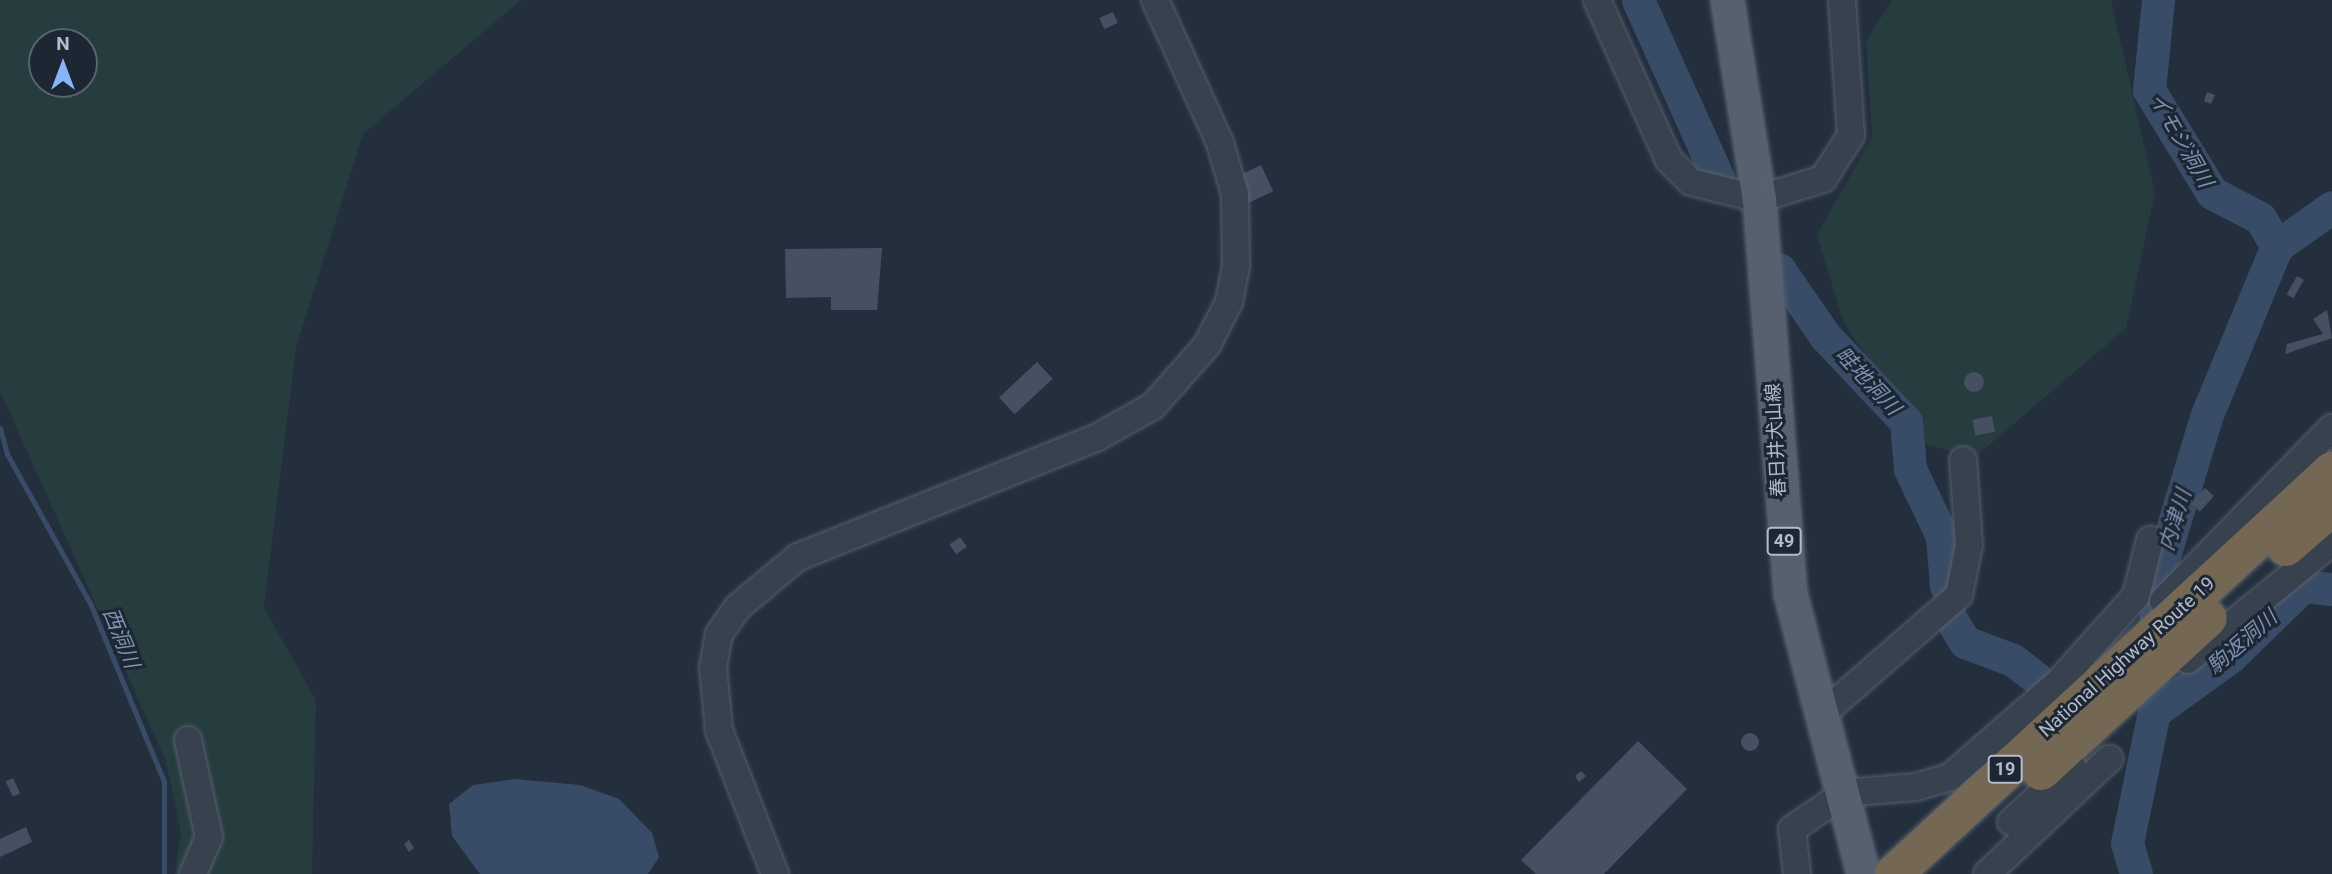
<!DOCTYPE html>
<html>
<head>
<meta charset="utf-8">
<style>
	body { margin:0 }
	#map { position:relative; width:2332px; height:874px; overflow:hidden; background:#242f3e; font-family:Roboto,"Noto Sans JP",sans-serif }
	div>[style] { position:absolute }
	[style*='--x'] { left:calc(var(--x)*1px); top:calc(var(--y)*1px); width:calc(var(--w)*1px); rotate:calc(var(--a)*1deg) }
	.green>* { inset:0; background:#263c3f }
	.water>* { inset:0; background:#394c67 }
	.stream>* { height:5px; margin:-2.5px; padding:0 2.5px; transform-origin:2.5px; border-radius:2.5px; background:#394c67 }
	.river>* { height:33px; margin:-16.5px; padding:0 16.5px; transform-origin:16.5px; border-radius:16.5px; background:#394c67 }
	.building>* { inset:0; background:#455162; transform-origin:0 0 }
	.round { border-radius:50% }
	.roads { filter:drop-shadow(0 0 2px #565f6c) drop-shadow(0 0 2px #565f6c) }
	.minor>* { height:26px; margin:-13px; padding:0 13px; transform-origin:13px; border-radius:13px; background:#38414e }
	.major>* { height:33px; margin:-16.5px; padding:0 16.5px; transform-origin:16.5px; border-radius:16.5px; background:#56606e }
	.highway>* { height:38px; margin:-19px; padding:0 19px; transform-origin:19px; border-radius:19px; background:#746855 }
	span { translate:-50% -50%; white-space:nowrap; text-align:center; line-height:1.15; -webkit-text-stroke:6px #1d2633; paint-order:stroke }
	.shield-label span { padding:2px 5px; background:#1d2633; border:2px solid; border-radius:5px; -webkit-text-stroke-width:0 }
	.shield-label { font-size:18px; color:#b4bcc9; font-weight:700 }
	.street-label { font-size:19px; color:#b4bcc9 }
	.water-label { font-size:21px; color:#7c92b1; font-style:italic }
	.north { position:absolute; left:28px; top:28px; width:70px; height:70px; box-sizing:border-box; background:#1d2633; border:2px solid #59626f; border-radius:50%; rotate:0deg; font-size:19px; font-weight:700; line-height:28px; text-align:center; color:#b4bcc9 }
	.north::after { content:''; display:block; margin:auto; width:24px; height:32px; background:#8ab4f8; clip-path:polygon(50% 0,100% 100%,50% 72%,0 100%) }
</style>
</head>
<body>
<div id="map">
	<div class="green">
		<i style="clip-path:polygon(evenodd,0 0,521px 0,363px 134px,296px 347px,264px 608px,316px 700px,312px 874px,175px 874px,181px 832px,166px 761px,0 391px,0 0,42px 42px,84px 42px,84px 84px,42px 84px,42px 42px)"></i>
		<i style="clip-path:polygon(1892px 0,2111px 0,2155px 193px,2126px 328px,1975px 457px,1923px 444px,1843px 321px,1817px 235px,1872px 137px,1866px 41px)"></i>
	</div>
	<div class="water">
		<i style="clip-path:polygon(515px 779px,580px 785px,619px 799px,652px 833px,659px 857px,648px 874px,480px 874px,452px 836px,449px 804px,473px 785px)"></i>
	</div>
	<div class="stream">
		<i style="--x:0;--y:428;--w:27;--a:75"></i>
		<i style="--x:7;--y:454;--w:171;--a:60.9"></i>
		<i style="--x:90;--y:603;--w:194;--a:67.5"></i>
		<i style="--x:164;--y:782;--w:92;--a:90"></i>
	</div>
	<div class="river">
		<i style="--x:1638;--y:0;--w:195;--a:65.8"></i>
		<i style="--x:2158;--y:0;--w:90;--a:95.7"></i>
		<i style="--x:2149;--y:90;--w:121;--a:58.5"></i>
		<i style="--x:2212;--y:193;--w:54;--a:27.5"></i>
		<i style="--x:2260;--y:218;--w:33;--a:59"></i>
		<i style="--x:1779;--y:269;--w:81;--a:55.5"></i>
		<i style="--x:1825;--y:336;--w:118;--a:46.7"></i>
		<i style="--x:1906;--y:422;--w:47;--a:85.1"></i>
		<i style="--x:1910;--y:469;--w:74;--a:64.5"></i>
		<i style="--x:1942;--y:536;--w:50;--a:85.4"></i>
		<i style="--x:1948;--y:614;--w:33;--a:59"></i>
		<i style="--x:1965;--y:642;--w:51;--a:20.6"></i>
		<i style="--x:2013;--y:660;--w:39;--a:38"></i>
		<i style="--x:2154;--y:712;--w:94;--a:-35.9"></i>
		<i style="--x:2230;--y:657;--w:102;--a:-44.2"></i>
		<i style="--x:2303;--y:586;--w:29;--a:6"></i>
		<i style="--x:2136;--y:874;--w:32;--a:-106"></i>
		<i style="--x:2127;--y:843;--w:134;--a:-78.4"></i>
		<i style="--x:2154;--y:712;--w:130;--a:-89.1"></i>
		<i style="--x:2156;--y:582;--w:172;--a:-73.1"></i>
		<i style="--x:2206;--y:417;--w:185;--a:-67.5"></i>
		<i style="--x:2277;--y:246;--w:67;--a:-35.3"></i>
	</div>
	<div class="building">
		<i style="left:1113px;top:12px;width:12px;height:15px;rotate:66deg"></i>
		<i style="clip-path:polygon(2207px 92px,2215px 95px,2211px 104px,2204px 101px)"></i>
		<i style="left:1261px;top:165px;width:29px;height:30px;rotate:65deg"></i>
		<i style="clip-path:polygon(882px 248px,877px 310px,831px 310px,831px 297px,786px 298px,785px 249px)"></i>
		<i style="left:2297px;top:276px;width:8px;height:21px;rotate:30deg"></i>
		<i style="clip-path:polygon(2327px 310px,2332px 338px,2285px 354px,2287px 344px,2323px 334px,2313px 319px)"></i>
		<i style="left:1037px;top:362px;width:23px;height:52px;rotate:47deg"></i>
		<i class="round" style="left:1964px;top:372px;width:20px;height:20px"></i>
		<i style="left:1992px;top:416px;width:16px;height:20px;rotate:79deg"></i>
		<i style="left:2205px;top:488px;width:12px;height:21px;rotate:42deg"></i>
		<i style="left:960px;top:537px;width:12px;height:13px;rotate:55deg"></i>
		<i class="round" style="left:1741px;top:733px;width:18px;height:18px"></i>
		<i style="clip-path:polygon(1638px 741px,1687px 789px,1604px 874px,1536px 874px,1521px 860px)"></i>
		<i style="clip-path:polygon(1581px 771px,1586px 776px,1579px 782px,1575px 776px)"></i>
		<i style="left:13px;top:778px;width:17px;height:8px;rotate:65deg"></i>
		<i style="clip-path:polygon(26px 827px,32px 842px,0 857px,0 839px)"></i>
		<i style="clip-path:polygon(409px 840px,414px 848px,409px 852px,404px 844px)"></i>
	</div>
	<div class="roads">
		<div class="minor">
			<i style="--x:1597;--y:0;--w:175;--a:65.8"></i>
			<i style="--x:1669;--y:160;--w:31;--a:45"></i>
			<i style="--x:1691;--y:182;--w:70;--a:14"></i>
			<i style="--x:1759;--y:199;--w:67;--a:-17.4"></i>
			<i style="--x:1823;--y:179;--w:52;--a:-57.5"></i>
			<i style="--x:1851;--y:135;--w:135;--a:-93.8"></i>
			<i style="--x:2163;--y:601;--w:242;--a:-45.7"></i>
			<i style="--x:2188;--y:660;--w:186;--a:-39.3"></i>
			<i style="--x:1821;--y:715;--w:183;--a:-41"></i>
			<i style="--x:1959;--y:595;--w:51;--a:-78.7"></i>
			<i style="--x:1969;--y:545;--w:85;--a:-94"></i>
			<i style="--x:188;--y:740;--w:99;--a:77.8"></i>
			<i style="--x:209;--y:837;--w:40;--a:113.4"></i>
			<i style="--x:2011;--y:822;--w:83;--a:-42.6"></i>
			<i style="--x:775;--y:874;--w:155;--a:-111.3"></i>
			<i style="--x:719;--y:730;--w:62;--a:-95.5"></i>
			<i style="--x:713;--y:668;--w:35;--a:-80"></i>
			<i style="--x:719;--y:634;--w:33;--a:-55"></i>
			<i style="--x:738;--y:607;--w:78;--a:-39.8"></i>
			<i style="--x:798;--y:557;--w:321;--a:-21.8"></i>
			<i style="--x:1096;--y:438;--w:65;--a:-29.3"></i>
			<i style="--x:1153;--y:406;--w:81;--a:-48.5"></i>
			<i style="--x:1207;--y:345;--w:48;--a:-62.9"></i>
			<i style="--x:1229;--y:302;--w:38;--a:-79"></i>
			<i style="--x:1236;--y:265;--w:71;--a:-90.8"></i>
			<i style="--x:1235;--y:194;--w:53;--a:-106.4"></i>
			<i style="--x:1220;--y:143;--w:157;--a:-114.4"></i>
			<i style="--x:1797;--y:874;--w:45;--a:-96.3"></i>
			<i style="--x:1792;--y:829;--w:64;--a:-34.2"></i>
			<i style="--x:1845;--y:793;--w:71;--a:-4.8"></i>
			<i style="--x:1916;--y:787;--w:35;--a:-16"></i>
			<i style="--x:1950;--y:777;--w:145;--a:-41.1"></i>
			<i style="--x:2059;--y:682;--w:115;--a:-48.2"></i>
			<i style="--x:2136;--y:596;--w:58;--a:-76"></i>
			<i style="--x:1987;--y:874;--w:168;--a:-43.3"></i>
		</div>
		<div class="major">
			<i style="--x:1727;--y:0;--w:202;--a:80.9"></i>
			<i style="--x:1759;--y:199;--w:395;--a:85.5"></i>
			<i style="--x:1790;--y:593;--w:290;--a:75.4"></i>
		</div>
		<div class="highway">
			<i style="--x:2286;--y:547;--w:61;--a:-41"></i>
			<i style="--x:2041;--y:771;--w:226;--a:-42.5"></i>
			<i style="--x:1894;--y:874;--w:595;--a:-42.62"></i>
		</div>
	</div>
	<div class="shield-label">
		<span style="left:1784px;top:541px">49</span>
		<span style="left:2005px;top:769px">19</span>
	</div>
	<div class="street-label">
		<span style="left:1776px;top:440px;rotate:-93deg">春日井犬山線</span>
		<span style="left:2127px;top:657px;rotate:-42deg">National Highway Route 19</span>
	</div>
	<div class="water-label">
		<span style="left:2181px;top:140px;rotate:60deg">イモジ洞川</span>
		<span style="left:1868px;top:381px;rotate:47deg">畦地洞川</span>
		<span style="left:2175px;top:520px;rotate:-73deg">内津川</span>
		<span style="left:121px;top:638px;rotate:68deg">西洞川</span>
		<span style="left:2242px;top:642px;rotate:-41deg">駒返洞川</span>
	</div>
	<div class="north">N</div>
</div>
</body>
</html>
